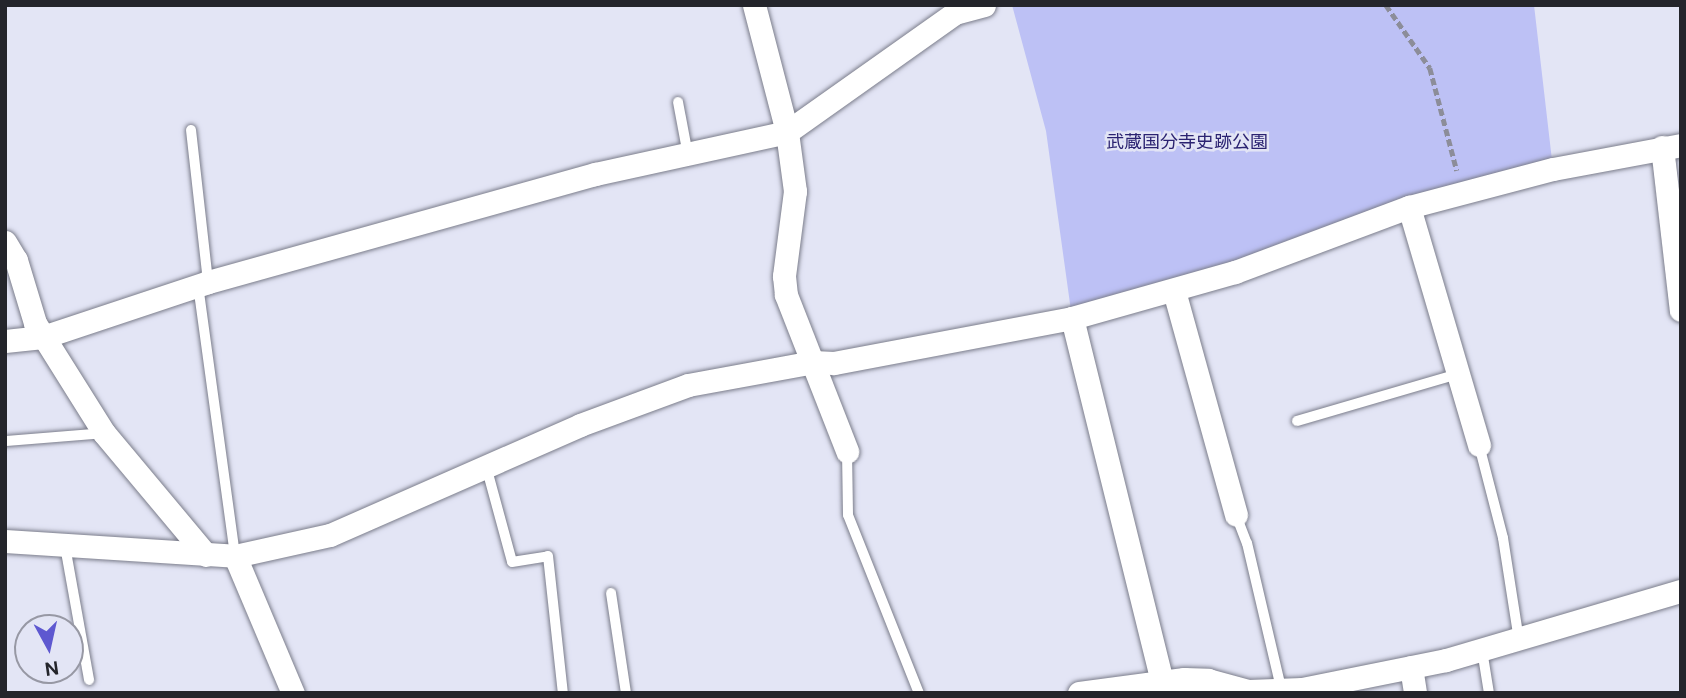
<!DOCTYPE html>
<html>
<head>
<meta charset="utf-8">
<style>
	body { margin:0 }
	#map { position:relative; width:1686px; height:698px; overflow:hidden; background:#e3e5f5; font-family:"DM Sans","Noto Sans JP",sans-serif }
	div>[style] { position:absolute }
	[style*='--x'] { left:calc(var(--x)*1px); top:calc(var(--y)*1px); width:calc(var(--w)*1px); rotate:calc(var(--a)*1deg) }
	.green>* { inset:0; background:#bdc1f5 }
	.path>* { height:4.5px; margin-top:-2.25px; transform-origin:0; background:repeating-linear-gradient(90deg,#8c8d99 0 7px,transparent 0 10.5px) }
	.roads { filter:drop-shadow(0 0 2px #7b7d8b) drop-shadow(0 0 2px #7b7d8b) }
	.lane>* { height:10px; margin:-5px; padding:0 5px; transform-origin:5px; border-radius:5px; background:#fff }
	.street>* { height:23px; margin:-11.5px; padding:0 11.5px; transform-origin:11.5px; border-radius:11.5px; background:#fff }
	span { translate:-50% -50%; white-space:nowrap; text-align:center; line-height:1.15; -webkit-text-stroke:5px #e3e5f5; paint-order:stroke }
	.park-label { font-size:18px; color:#2b2371 }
	.frame { position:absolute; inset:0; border:7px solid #24252b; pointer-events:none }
	.north { position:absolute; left:14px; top:614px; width:70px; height:70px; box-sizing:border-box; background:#e3e5f5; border:2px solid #9798a4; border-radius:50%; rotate:172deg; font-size:19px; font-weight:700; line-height:28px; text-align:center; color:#24252b }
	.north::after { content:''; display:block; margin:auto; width:24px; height:32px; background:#5e58d0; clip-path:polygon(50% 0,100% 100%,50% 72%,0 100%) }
</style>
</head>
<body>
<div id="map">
	<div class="green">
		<i style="clip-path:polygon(1012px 5px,1534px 5px,1553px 169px,1072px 318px,1046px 131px)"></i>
	</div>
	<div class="path">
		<i style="--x:1386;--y:5;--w:77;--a:55.1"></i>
		<i style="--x:1430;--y:68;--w:106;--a:75.3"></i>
	</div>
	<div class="roads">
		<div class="lane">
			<i style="--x:678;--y:102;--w:54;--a:79.3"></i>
			<i style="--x:191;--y:130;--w:153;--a:83.6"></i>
			<i style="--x:198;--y:285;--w:274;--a:82.2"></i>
			<i style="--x:1297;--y:421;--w:168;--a:-16.3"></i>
			<i style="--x:5;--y:441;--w:99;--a:-4.6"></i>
			<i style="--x:1479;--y:445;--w:96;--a:75.5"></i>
			<i style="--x:1503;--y:538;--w:103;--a:81.1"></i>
			<i style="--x:847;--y:451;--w:64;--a:89.1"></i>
			<i style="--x:848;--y:515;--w:192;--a:68.3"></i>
			<i style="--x:486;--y:466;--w:99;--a:74.8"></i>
			<i style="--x:512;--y:562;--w:36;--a:-9"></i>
			<i style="--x:548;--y:556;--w:138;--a:83.8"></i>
			<i style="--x:1236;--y:515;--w:30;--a:69"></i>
			<i style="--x:1247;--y:543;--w:153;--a:76.8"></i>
			<i style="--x:65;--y:546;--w:136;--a:79.8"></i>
			<i style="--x:611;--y:593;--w:101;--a:81.5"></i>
			<i style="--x:1482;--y:650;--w:44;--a:80.8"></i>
		</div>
		<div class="street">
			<i style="--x:754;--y:5;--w:131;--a:75.4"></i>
			<i style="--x:787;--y:132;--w:60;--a:82.3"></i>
			<i style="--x:795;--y:191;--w:86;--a:97.4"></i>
			<i style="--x:784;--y:276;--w:19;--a:84"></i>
			<i style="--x:786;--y:295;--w:168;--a:68.6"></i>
			<i style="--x:1662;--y:147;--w:164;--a:83.4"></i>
			<i style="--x:1409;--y:207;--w:248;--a:73.6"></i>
			<i style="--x:5;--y:242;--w:21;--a:59"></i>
			<i style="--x:16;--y:260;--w:66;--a:73.2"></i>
			<i style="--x:35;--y:323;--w:130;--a:57.9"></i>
			<i style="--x:104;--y:433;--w:159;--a:50.1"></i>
			<i style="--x:1174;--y:291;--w:232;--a:74.5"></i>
			<i style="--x:1072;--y:318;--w:374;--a:76.1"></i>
			<i style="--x:5;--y:341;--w:38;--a:-6"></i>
			<i style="--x:43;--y:337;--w:174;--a:-18.4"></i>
			<i style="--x:208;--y:282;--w:402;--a:-15.6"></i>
			<i style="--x:595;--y:174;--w:197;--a:-12.3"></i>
			<i style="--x:787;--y:132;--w:206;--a:-35.3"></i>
			<i style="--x:955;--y:13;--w:30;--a:-15"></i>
			<i style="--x:5;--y:541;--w:230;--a:3.7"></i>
			<i style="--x:235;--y:556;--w:97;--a:-12.5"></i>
			<i style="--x:330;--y:535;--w:273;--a:-23.7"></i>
			<i style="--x:580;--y:425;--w:115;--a:-20.3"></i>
			<i style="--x:688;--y:385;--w:127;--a:-10.4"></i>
			<i style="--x:813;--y:362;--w:21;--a:3"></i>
			<i style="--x:834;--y:363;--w:242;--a:-10.7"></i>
			<i style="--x:1072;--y:318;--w:169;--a:-15.8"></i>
			<i style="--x:1235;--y:272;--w:186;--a:-20.5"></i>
			<i style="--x:1409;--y:207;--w:149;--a:-14.8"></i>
			<i style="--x:1553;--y:169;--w:130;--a:-10.6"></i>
			<i style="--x:235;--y:556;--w:149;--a:67.1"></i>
			<i style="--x:1411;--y:667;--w:26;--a:81"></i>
			<i style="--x:1079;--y:693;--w:106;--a:-7.6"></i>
			<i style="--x:1184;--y:679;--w:24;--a:2"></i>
			<i style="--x:1208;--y:680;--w:41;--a:15.4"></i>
			<i style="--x:1248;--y:691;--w:54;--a:-2.1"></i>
			<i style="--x:1302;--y:689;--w:147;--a:-11.4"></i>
			<i style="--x:1446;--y:660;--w:245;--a:-16.4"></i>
		</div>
	</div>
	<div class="park-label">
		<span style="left:1187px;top:142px">武蔵国分寺史跡公園</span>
	</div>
	<div class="frame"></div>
	<div class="north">N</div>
</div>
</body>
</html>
